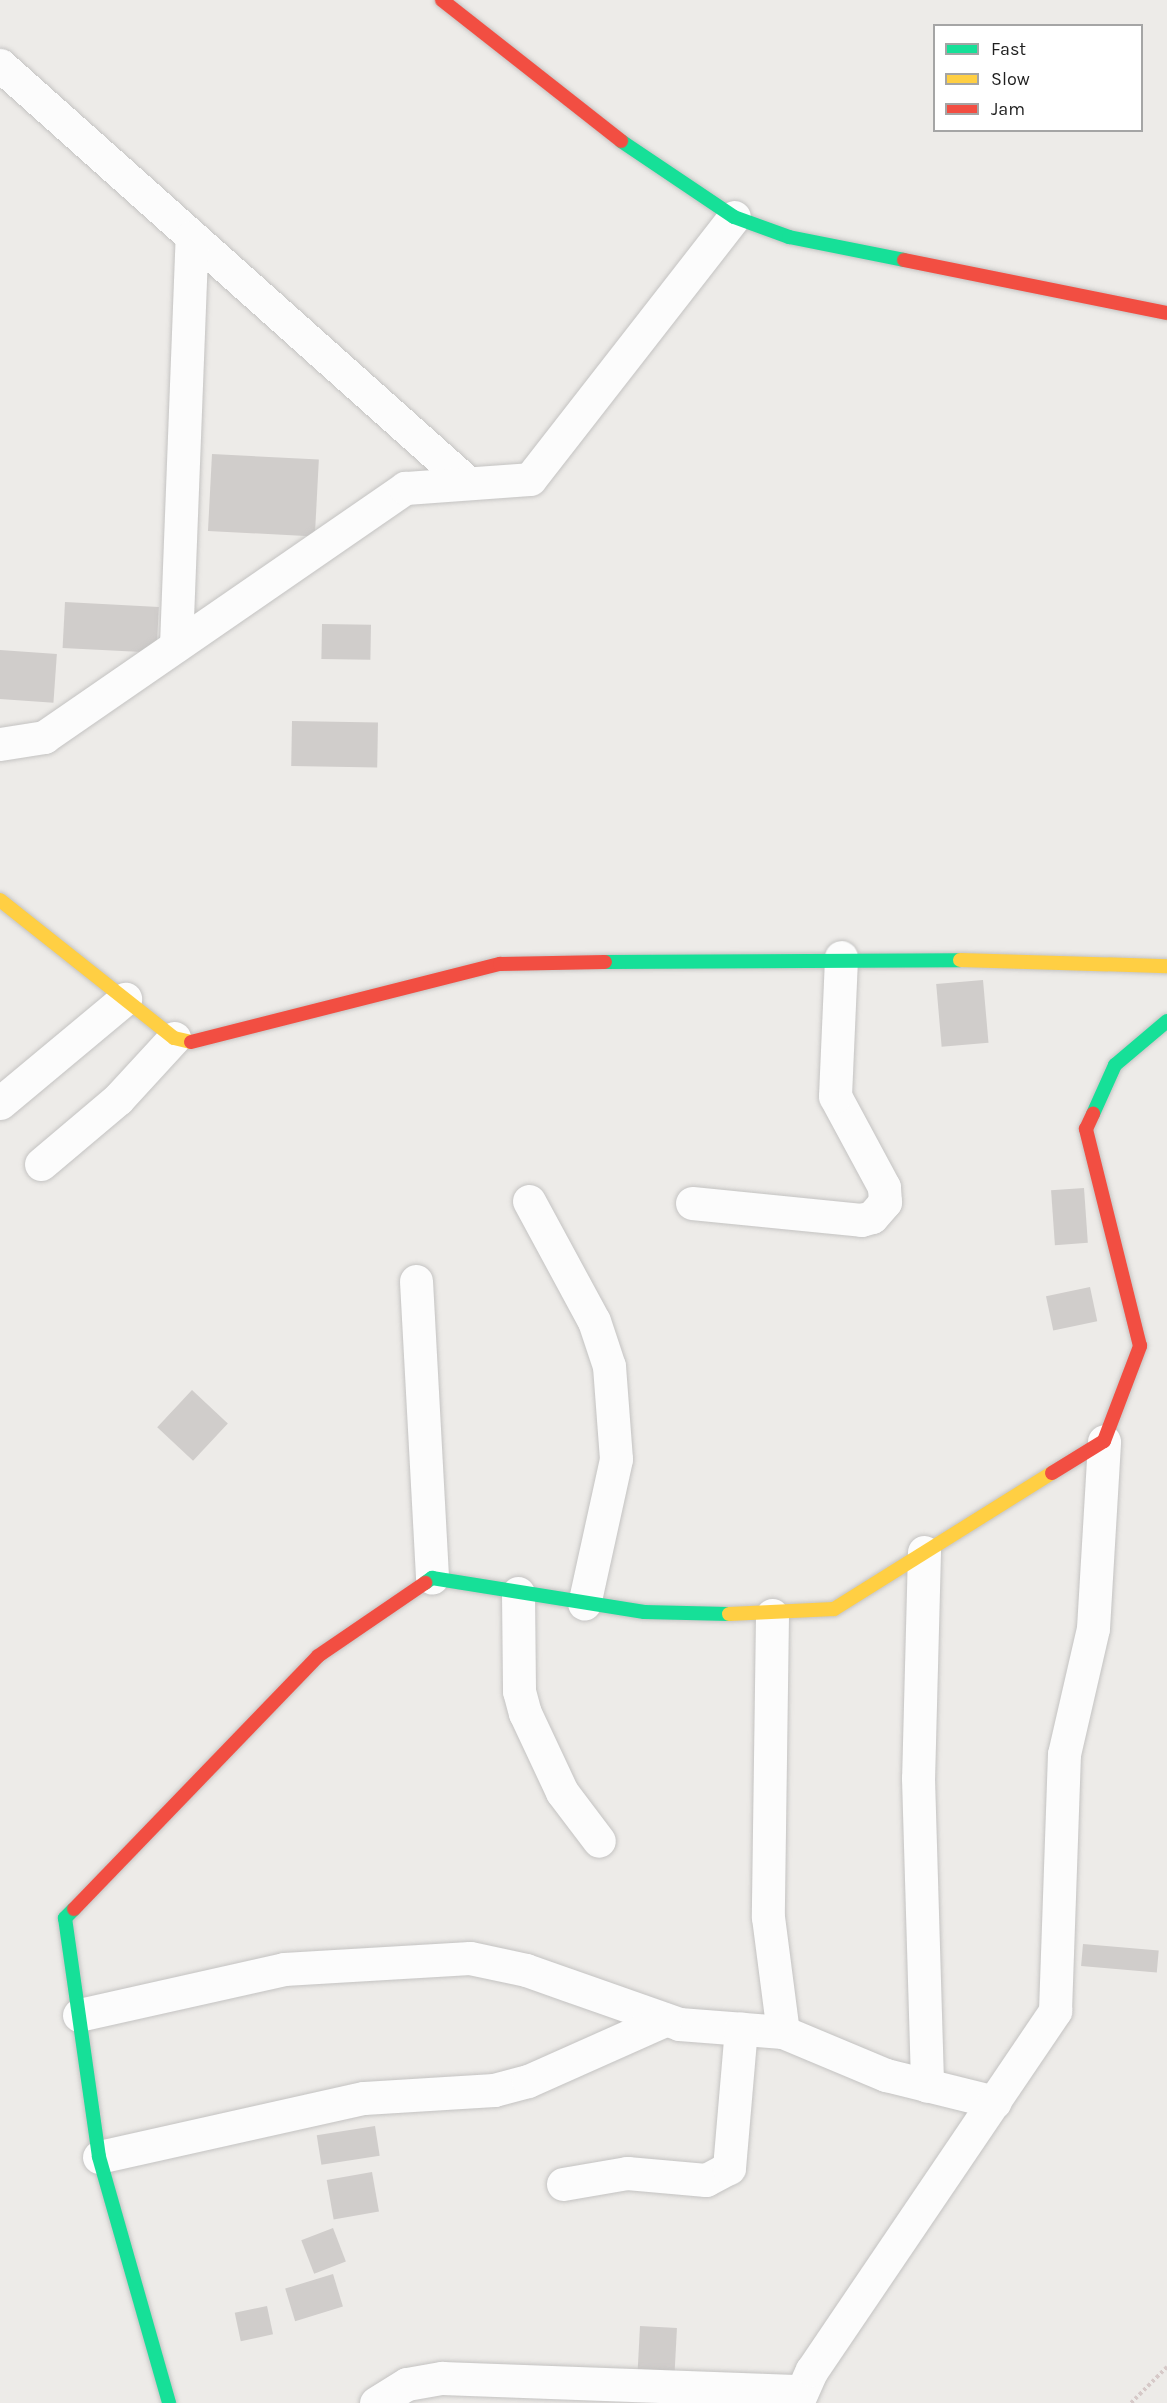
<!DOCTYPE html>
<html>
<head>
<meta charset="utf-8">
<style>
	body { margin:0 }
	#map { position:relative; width:1167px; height:2403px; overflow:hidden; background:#edebe8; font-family:Karla,sans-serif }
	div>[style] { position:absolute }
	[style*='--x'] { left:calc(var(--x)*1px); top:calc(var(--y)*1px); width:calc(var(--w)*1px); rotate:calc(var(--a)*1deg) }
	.building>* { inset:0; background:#d0cdcb; transform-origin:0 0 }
	.path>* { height:4px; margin-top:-2px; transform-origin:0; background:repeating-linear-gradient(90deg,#d6c9c8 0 3px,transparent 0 6px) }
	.roads { filter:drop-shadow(0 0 2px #c4c3c2) drop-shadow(0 0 2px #c4c3c2) }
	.street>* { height:33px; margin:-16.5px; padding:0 16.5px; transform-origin:16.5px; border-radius:16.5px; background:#fcfcfc }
	.fast>* { height:14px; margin:-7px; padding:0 7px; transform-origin:7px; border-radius:7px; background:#16e098 }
	.slow>* { height:14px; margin:-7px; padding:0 7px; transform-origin:7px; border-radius:7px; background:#ffcf43 }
	.jam>* { height:14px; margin:-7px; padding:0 7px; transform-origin:7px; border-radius:7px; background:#f24e42 }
	span { translate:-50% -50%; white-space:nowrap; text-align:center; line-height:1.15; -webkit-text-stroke:6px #fff; paint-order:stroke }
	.legend { position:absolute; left:933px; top:24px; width:210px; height:108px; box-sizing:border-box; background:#fff; border:2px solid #a5a5a5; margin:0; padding:8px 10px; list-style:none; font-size:18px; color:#1f1f1f }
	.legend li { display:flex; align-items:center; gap:12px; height:30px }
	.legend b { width:30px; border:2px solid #a5a5a5 }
</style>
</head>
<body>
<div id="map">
	<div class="building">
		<i style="left:212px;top:454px;width:107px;height:77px;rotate:3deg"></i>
		<i style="left:65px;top:602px;width:94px;height:46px;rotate:3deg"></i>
		<i style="left:322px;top:624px;width:49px;height:35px;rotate:1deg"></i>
		<i style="left:0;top:650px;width:57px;height:49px;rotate:4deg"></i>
		<i style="left:292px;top:721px;width:86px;height:45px;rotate:1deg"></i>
		<i style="left:983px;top:980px;width:63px;height:47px;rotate:85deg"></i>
		<i style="left:1084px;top:1188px;width:55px;height:33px;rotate:86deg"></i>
		<i style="left:1090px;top:1287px;width:35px;height:45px;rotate:78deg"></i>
		<i style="left:192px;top:1390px;width:49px;height:51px;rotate:43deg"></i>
		<i style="left:1083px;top:1944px;width:76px;height:22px;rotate:5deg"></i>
		<i style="left:375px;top:2126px;width:30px;height:59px;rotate:81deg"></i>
		<i style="left:372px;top:2172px;width:40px;height:46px;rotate:80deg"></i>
		<i style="left:333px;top:2228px;width:36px;height:34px;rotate:69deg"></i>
		<i style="left:333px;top:2274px;width:34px;height:50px;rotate:73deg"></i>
		<i style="left:267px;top:2306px;width:29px;height:33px;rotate:78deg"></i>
		<i style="left:640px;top:2326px;width:37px;height:50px;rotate:3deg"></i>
	</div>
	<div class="path">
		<i style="--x:1131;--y:2403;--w:51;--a:-45"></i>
	</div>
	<div class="roads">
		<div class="street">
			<i style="--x:0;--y:65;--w:627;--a:41.77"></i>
			<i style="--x:176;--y:645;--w:408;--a:-87.8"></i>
			<i style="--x:0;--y:744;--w:45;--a:-9"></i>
			<i style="--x:44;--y:737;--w:439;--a:-34.6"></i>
			<i style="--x:405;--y:488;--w:125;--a:-4.1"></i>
			<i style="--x:530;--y:479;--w:332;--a:-52.1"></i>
			<i style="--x:0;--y:1103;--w:163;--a:-39.8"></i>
			<i style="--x:41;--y:1164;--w:101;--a:-40.2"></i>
			<i style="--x:118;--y:1099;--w:83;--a:-47.4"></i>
			<i style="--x:529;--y:1201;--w:136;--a:61.6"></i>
			<i style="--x:594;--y:1321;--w:47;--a:71.6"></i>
			<i style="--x:609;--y:1366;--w:93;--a:85.7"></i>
			<i style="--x:616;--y:1459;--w:148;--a:102.4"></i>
			<i style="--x:692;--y:1203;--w:170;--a:5.7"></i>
			<i style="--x:861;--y:1220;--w:11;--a:-15"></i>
			<i style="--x:872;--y:1217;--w:20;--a:-49"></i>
			<i style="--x:885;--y:1202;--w:15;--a:-94"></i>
			<i style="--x:884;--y:1187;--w:103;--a:-118.3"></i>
			<i style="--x:835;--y:1096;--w:139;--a:-87.5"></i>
			<i style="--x:416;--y:1281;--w:297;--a:86.9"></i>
			<i style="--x:924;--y:1552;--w:226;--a:91.5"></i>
			<i style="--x:918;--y:1778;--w:308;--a:88.3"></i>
			<i style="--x:518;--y:1593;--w:98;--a:89.4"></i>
			<i style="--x:519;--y:1691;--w:23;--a:75"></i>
			<i style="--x:525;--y:1713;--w:87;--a:64.9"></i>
			<i style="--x:562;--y:1792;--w:61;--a:52.9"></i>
			<i style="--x:772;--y:1615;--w:302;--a:90.8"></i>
			<i style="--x:768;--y:1917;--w:116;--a:82.6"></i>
			<i style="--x:79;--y:2015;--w:210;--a:-12.6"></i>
			<i style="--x:284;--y:1969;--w:186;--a:-3.4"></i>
			<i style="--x:470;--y:1958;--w:57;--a:12.1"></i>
			<i style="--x:526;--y:1970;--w:162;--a:19.4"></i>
			<i style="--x:679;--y:2024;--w:104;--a:4.4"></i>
			<i style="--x:783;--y:2032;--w:112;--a:22.7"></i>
			<i style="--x:886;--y:2075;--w:112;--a:13.9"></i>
			<i style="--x:99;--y:2157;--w:271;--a:-12.6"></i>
			<i style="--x:364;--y:2098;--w:130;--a:-3.5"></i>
			<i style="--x:494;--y:2090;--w:35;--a:-15"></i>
			<i style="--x:528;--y:2081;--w:150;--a:-24"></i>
			<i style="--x:563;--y:2184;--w:65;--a:-9.8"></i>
			<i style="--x:627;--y:2173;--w:79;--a:5.1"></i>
			<i style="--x:706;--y:2180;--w:26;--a:-28"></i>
			<i style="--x:729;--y:2168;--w:140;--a:-85.1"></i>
			<i style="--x:376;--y:2403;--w:36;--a:-32"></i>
			<i style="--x:407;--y:2384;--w:36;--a:-10"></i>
			<i style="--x:442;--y:2378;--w:360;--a:2.1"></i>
			<i style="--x:797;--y:2403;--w:36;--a:-66"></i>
			<i style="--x:812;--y:2370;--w:434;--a:-55.9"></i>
			<i style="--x:1055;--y:2011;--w:257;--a:-88"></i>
			<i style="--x:1064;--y:1754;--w:129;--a:-77"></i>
			<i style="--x:1093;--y:1628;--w:187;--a:-86.6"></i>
		</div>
		<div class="fast">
			<i style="--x:621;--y:141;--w:136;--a:33.9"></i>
			<i style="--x:734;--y:217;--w:59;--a:20"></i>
			<i style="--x:789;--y:237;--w:117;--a:11.3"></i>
			<i style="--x:605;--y:962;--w:355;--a:-0.3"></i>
			<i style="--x:1093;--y:1114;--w:54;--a:-65.8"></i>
			<i style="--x:1115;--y:1065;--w:68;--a:-40.2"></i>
			<i style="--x:425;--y:1583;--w:9;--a:-36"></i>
			<i style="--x:432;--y:1578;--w:215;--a:9.1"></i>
			<i style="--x:644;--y:1612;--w:85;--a:1.3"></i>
			<i style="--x:74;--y:1909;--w:13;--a:135"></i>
			<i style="--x:65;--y:1918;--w:241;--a:81.9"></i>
			<i style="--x:99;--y:2157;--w:256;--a:74.1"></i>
		</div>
		<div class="slow">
			<i style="--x:0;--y:900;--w:222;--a:38.4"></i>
			<i style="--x:174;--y:1038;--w:17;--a:13"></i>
			<i style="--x:960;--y:960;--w:207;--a:1.7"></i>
			<i style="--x:729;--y:1614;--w:105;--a:-2.7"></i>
			<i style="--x:834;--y:1609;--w:257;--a:-32"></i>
		</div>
		<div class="jam">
			<i style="--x:442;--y:0;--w:228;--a:38.2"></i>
			<i style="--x:904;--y:260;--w:268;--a:11.4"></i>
			<i style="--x:191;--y:1042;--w:319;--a:-14.2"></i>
			<i style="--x:500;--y:964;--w:105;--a:-1.1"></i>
			<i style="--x:1052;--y:1473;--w:61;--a:-31.6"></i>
			<i style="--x:1104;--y:1441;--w:102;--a:-69.2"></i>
			<i style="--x:1140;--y:1346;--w:224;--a:-104"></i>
			<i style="--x:1086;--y:1129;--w:17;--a:-65"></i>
			<i style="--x:74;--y:1909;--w:351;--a:-46"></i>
			<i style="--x:318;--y:1656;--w:130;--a:-34.3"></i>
		</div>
	</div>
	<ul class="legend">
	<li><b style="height:8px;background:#16e098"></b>Fast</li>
	<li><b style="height:8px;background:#ffcf43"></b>Slow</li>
	<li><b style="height:8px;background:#f24e42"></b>Jam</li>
	</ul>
</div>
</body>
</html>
